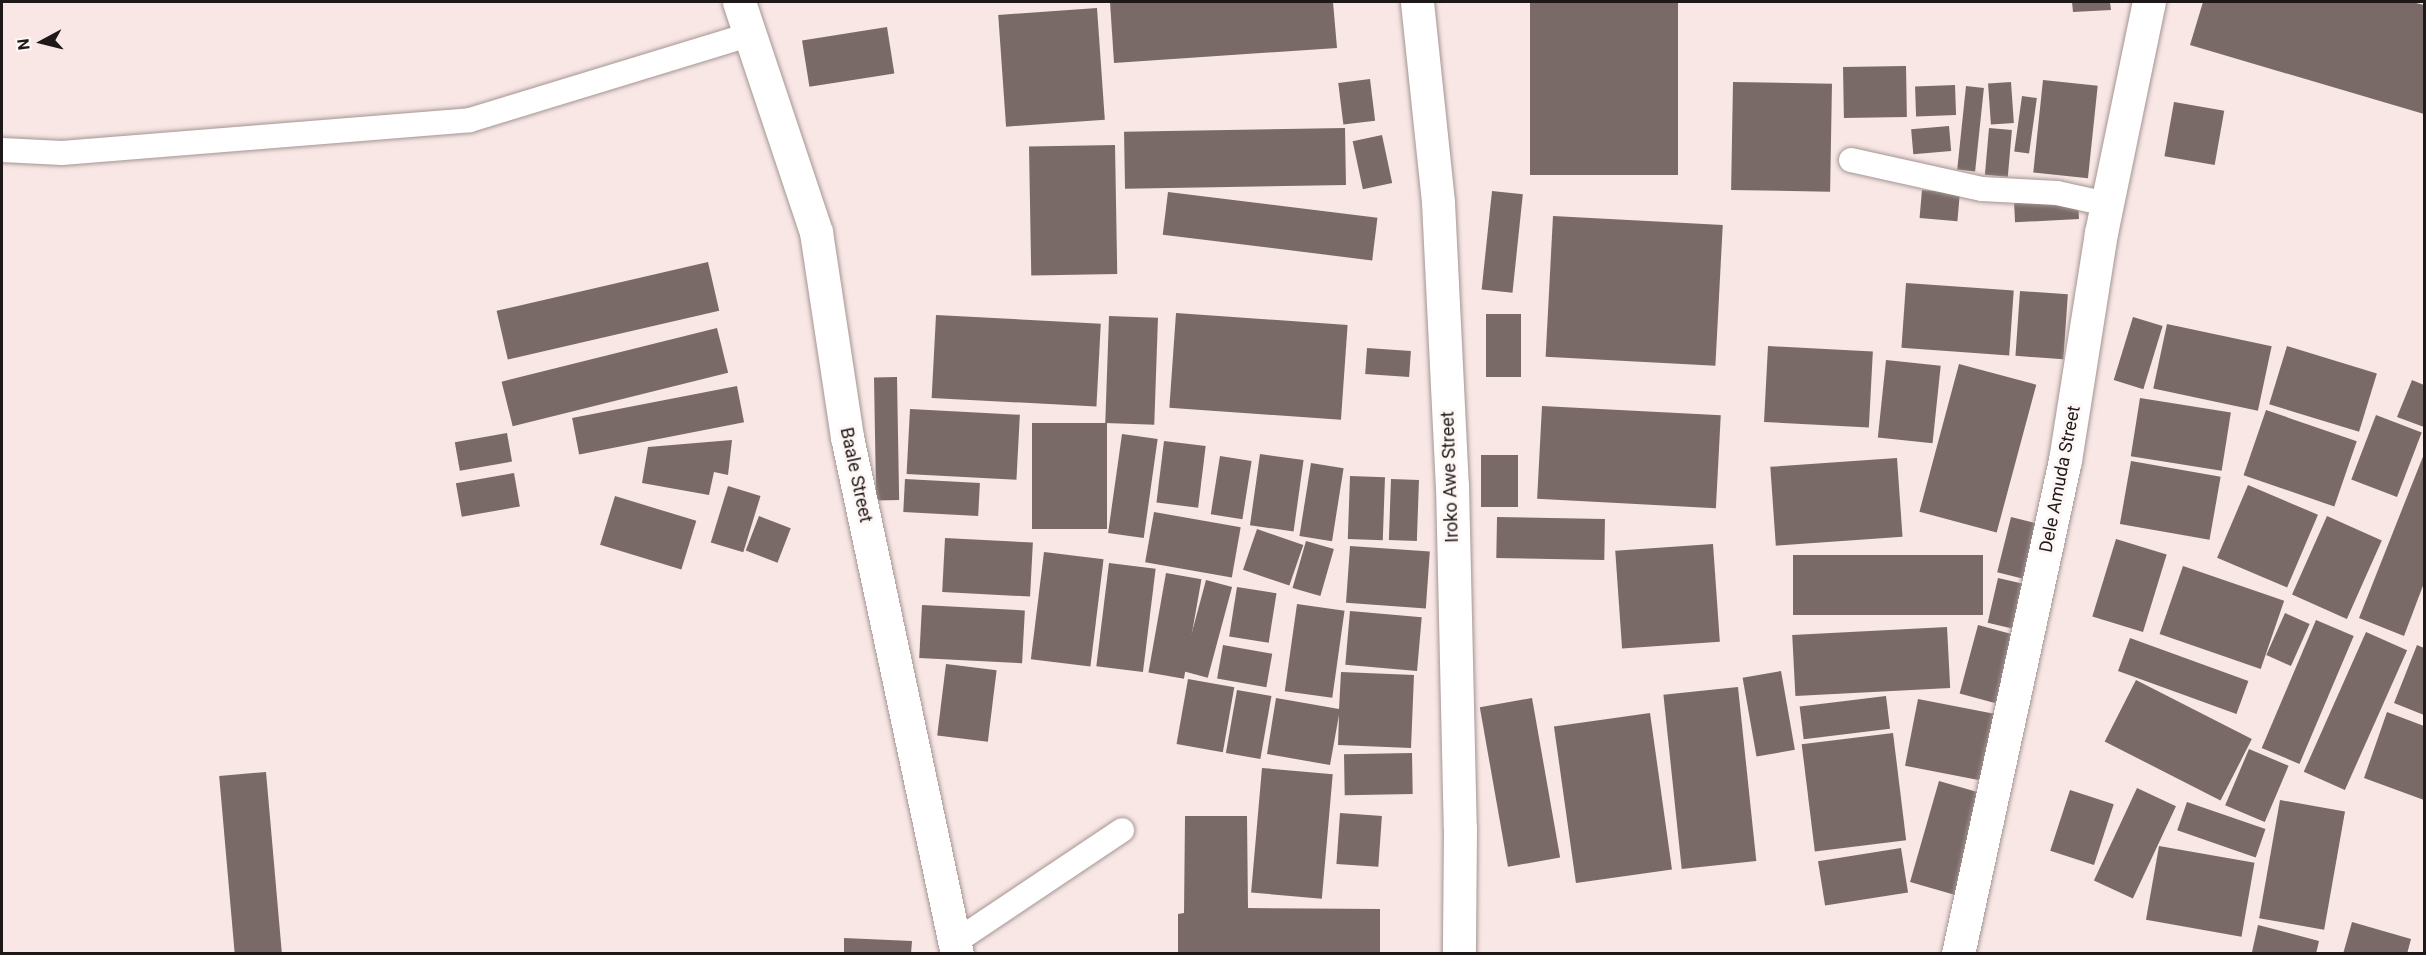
<!DOCTYPE html>
<html>
<head>
<meta charset="utf-8">
<style>
	body { margin:0 }
	#map { position:relative; width:2426px; height:955px; overflow:hidden; background:#f8e7e5; font-family:Roboto,sans-serif }
	div>[style] { position:absolute }
	[style*='--x'] { left:calc(var(--x)*1px); top:calc(var(--y)*1px); width:calc(var(--w)*1px); rotate:calc(var(--a)*1deg) }
	.building>* { inset:0; background:#796a68; transform-origin:0 0 }
	.roads { filter:drop-shadow(0 0 2px #a49593) drop-shadow(0 0 2px #a49593) }
	.lane>* { height:24px; margin:-12px; padding:0 12px; transform-origin:12px; border-radius:12px; background:#fff }
	.street>* { height:33px; margin:-16.5px; padding:0 16.5px; transform-origin:16.5px; border-radius:16.5px; background:#fff }
	span { translate:-50% -50%; white-space:nowrap; text-align:center; line-height:1.15; -webkit-text-stroke:6px #fef7f6; paint-order:stroke }
	.street-label { font-size:18px; color:#1e1918 }
	.frame { position:absolute; inset:0; border:3px solid #1e1918; pointer-events:none }
	.north { position:absolute; left:12px; top:12px; width:60px; height:60px; -webkit-text-stroke:4px #fef7f6; paint-order:stroke; rotate:263deg; font-size:16px; font-weight:700; line-height:24px; text-align:center; color:#1e1918 }
	.north::after { content:''; display:block; margin:auto; width:21px; height:27px; background:#1e1918; clip-path:polygon(50% 0,100% 100%,50% 72%,0 100%) }
</style>
</head>
<body>
<div id="map">
	<div class="building">
		<i style="clip-path:polygon(1110px 2px,1333px 2px,1337px 48px,1114px 63px)"></i>
		<i style="left:1530px;top:2px;width:148px;height:173px"></i>
		<i style="clip-path:polygon(2072px 2px,2110px 2px,2111px 10px,2073px 12px)"></i>
		<i style="clip-path:polygon(2203px 2px,2412px 2px,2424px 5px,2424px 114px,2190px 45px)"></i>
		<i style="left:1097px;top:8px;width:112px;height:99px;rotate:86deg"></i>
		<i style="left:887px;top:27px;width:47px;height:86px;rotate:81deg"></i>
		<i style="left:1906px;top:66px;width:51px;height:63px;rotate:89deg"></i>
		<i style="left:1370px;top:79px;width:42px;height:32px;rotate:83deg"></i>
		<i style="left:2043px;top:80px;width:55px;height:93px;rotate:6deg"></i>
		<i style="left:1733px;top:82px;width:99px;height:108px;rotate:1deg"></i>
		<i style="left:2011px;top:82px;width:41px;height:23px;rotate:86deg"></i>
		<i style="left:1955px;top:85px;width:30px;height:40px;rotate:88deg"></i>
		<i style="left:1966px;top:86px;width:18px;height:84px;rotate:6deg"></i>
		<i style="left:2022px;top:96px;width:15px;height:56px;rotate:8deg"></i>
		<i style="left:2174px;top:102px;width:51px;height:55px;rotate:10deg"></i>
		<i style="left:1949px;top:126px;width:25px;height:38px;rotate:85deg"></i>
		<i style="left:1345px;top:128px;width:57px;height:221px;rotate:89deg"></i>
		<i style="left:1989px;top:128px;width:23px;height:47px;rotate:5deg"></i>
		<i style="left:1382px;top:135px;width:49px;height:30px;rotate:78deg"></i>
		<i style="left:1115px;top:145px;width:129px;height:86px;rotate:89deg"></i>
		<i style="left:1922px;top:190px;width:38px;height:28px;rotate:5deg"></i>
		<i style="left:1492px;top:191px;width:31px;height:99px;rotate:6deg"></i>
		<i style="left:1168px;top:192px;width:211px;height:43px;rotate:7deg"></i>
		<i style="left:2078px;top:200px;width:19px;height:64px;rotate:87deg"></i>
		<i style="left:1553px;top:216px;width:170px;height:141px;rotate:3deg"></i>
		<i style="left:708px;top:262px;width:50px;height:217px;rotate:77deg"></i>
		<i style="left:1906px;top:283px;width:108px;height:65px;rotate:4deg"></i>
		<i style="left:2020px;top:291px;width:48px;height:65px;rotate:4deg"></i>
		<i style="left:1176px;top:313px;width:172px;height:95px;rotate:4deg"></i>
		<i style="left:1521px;top:314px;width:63px;height:35px;rotate:90deg"></i>
		<i style="left:936px;top:315px;width:165px;height:83px;rotate:3deg"></i>
		<i style="left:1109px;top:316px;width:49px;height:107px;rotate:2deg"></i>
		<i style="left:2133px;top:317px;width:31px;height:66px;rotate:17deg"></i>
		<i style="left:2167px;top:324px;width:107px;height:66px;rotate:12deg"></i>
		<i style="left:717px;top:328px;width:46px;height:222px;rotate:76deg"></i>
		<i style="left:1768px;top:346px;width:105px;height:76px;rotate:3deg"></i>
		<i style="left:2287px;top:346px;width:94px;height:61px;rotate:17deg"></i>
		<i style="left:1367px;top:348px;width:44px;height:26px;rotate:4deg"></i>
		<i style="left:1886px;top:360px;width:55px;height:78px;rotate:6deg"></i>
		<i style="left:1959px;top:364px;width:80px;height:153px;rotate:15deg"></i>
		<i style="left:897px;top:377px;width:123px;height:23px;rotate:89deg"></i>
		<i style="clip-path:polygon(2412px 380px,2424px 385px,2424px 427px,2397px 417px)"></i>
		<i style="left:737px;top:386px;width:37px;height:168px;rotate:79deg"></i>
		<i style="left:2140px;top:398px;width:92px;height:59px;rotate:9deg"></i>
		<i style="left:1542px;top:406px;width:179px;height:93px;rotate:3deg"></i>
		<i style="left:910px;top:409px;width:110px;height:65px;rotate:3deg"></i>
		<i style="left:2266px;top:410px;width:96px;height:69px;rotate:19deg"></i>
		<i style="left:2376px;top:415px;width:49px;height:69px;rotate:21deg"></i>
		<i style="left:1032px;top:423px;width:75px;height:106px"></i>
		<i style="left:507px;top:433px;width:29px;height:53px;rotate:80deg"></i>
		<i style="left:1122px;top:434px;width:36px;height:100px;rotate:8deg"></i>
		<i style="clip-path:polygon(732px 440px,728px 475px,714px 472px,709px 495px,642px 483px,648px 447px)"></i>
		<i style="left:1164px;top:441px;width:42px;height:62px;rotate:7deg"></i>
		<i style="left:1260px;top:454px;width:44px;height:72px;rotate:8deg"></i>
		<i style="clip-path:polygon(2424px 454px,2424px 583px,2404px 636px,2359px 618px)"></i>
		<i style="left:1481px;top:455px;width:37px;height:52px"></i>
		<i style="left:1220px;top:456px;width:32px;height:59px;rotate:9deg"></i>
		<i style="left:1897px;top:458px;width:79px;height:127px;rotate:86deg"></i>
		<i style="left:2131px;top:461px;width:91px;height:64px;rotate:10deg"></i>
		<i style="left:1311px;top:463px;width:33px;height:74px;rotate:9deg"></i>
		<i style="left:514px;top:473px;width:34px;height:59px;rotate:80deg"></i>
		<i style="left:1350px;top:476px;width:35px;height:63px;rotate:2deg"></i>
		<i style="left:905px;top:479px;width:75px;height:33px;rotate:3deg"></i>
		<i style="left:1391px;top:479px;width:28px;height:61px;rotate:2deg"></i>
		<i style="left:2248px;top:485px;width:76px;height:79px;rotate:23deg"></i>
		<i style="left:728px;top:486px;width:34px;height:59px;rotate:17deg"></i>
		<i style="left:615px;top:496px;width:85px;height:51px;rotate:17deg"></i>
		<i style="left:1154px;top:512px;width:88px;height:51px;rotate:10deg"></i>
		<i style="left:759px;top:516px;width:34px;height:37px;rotate:21deg"></i>
		<i style="left:2327px;top:516px;width:60px;height:86px;rotate:24deg"></i>
		<i style="left:1497px;top:517px;width:108px;height:41px;rotate:1deg"></i>
		<i style="left:2011px;top:517px;width:37px;height:57px;rotate:14deg"></i>
		<i style="left:1257px;top:529px;width:49px;height:43px;rotate:19deg"></i>
		<i style="left:945px;top:538px;width:88px;height:54px;rotate:3deg"></i>
		<i style="left:2116px;top:539px;width:53px;height:81px;rotate:17deg"></i>
		<i style="left:1306px;top:541px;width:29px;height:49px;rotate:16deg"></i>
		<i style="left:1713px;top:544px;width:98px;height:98px;rotate:86deg"></i>
		<i style="left:1350px;top:546px;width:80px;height:57px;rotate:4deg"></i>
		<i style="left:1044px;top:552px;width:60px;height:108px;rotate:7deg"></i>
		<i style="left:1983px;top:555px;width:60px;height:190px;rotate:90deg"></i>
		<i style="left:1109px;top:563px;width:47px;height:104px;rotate:7deg"></i>
		<i style="left:2183px;top:566px;width:107px;height:72px;rotate:19deg"></i>
		<i style="left:1166px;top:573px;width:36px;height:101px;rotate:10deg"></i>
		<i style="left:1998px;top:578px;width:37px;height:46px;rotate:13deg"></i>
		<i style="left:1206px;top:580px;width:27px;height:94px;rotate:15deg"></i>
		<i style="left:1237px;top:587px;width:40px;height:50px;rotate:9deg"></i>
		<i style="left:1297px;top:604px;width:48px;height:88px;rotate:8deg"></i>
		<i style="left:922px;top:605px;width:103px;height:53px;rotate:3deg"></i>
		<i style="left:1350px;top:611px;width:72px;height:54px;rotate:5deg"></i>
		<i style="left:2285px;top:613px;width:27px;height:46px;rotate:24deg"></i>
		<i style="left:2316px;top:620px;width:41px;height:139px;rotate:23deg"></i>
		<i style="left:1978px;top:625px;width:46px;height:71px;rotate:15deg"></i>
		<i style="left:1947px;top:627px;width:61px;height:155px;rotate:87deg"></i>
		<i style="left:2366px;top:632px;width:45px;height:153px;rotate:24deg"></i>
		<i style="left:2130px;top:638px;width:126px;height:35px;rotate:20deg"></i>
		<i style="left:1223px;top:645px;width:50px;height:34px;rotate:10deg"></i>
		<i style="clip-path:polygon(2417px 645px,2424px 648px,2424px 715px,2394px 703px)"></i>
		<i style="left:946px;top:664px;width:51px;height:72px;rotate:7deg"></i>
		<i style="left:1781px;top:671px;width:80px;height:39px;rotate:80deg"></i>
		<i style="clip-path:polygon(1341px 672px,1414px 675px,1411px 748px,1338px 745px,1339px 715px,1330px 765px,1267px 754px,1276px 698px,1339px 709px)"></i>
		<i style="left:1188px;top:679px;width:47px;height:66px;rotate:10deg"></i>
		<i style="left:2136px;top:680px;width:130px;height:69px;rotate:27deg"></i>
		<i style="left:1738px;top:687px;width:175px;height:75px;rotate:84deg"></i>
		<i style="left:1237px;top:690px;width:35px;height:64px;rotate:10deg"></i>
		<i style="left:1886px;top:696px;width:33px;height:87px;rotate:83deg"></i>
		<i style="left:1532px;top:698px;width:162px;height:53px;rotate:80deg"></i>
		<i style="left:1918px;top:699px;width:80px;height:68px;rotate:11deg"></i>
		<i style="clip-path:polygon(2387px 712px,2424px 726px,2424px 800px,2364px 778px)"></i>
		<i style="left:1650px;top:713px;width:158px;height:97px;rotate:82deg"></i>
		<i style="left:1893px;top:733px;width:108px;height:92px;rotate:83deg"></i>
		<i style="left:2249px;top:749px;width:43px;height:61px;rotate:23deg"></i>
		<i style="left:1412px;top:753px;width:41px;height:68px;rotate:89deg"></i>
		<i style="left:1262px;top:768px;width:71px;height:125px;rotate:5deg"></i>
		<i style="left:266px;top:772px;width:183px;height:47px;rotate:85deg"></i>
		<i style="left:1939px;top:781px;width:47px;height:105px;rotate:16deg"></i>
		<i style="left:2137px;top:788px;width:43px;height:102px;rotate:25deg"></i>
		<i style="left:2070px;top:790px;width:46px;height:64px;rotate:18deg"></i>
		<i style="left:2280px;top:800px;width:66px;height:120px;rotate:10deg"></i>
		<i style="left:2187px;top:802px;width:83px;height:30px;rotate:19deg"></i>
		<i style="left:1340px;top:813px;width:42px;height:51px;rotate:4deg"></i>
		<i style="clip-path:polygon(1185px 816px,1247px 816px,1248px 908px,1380px 909px,1380px 954px,1178px 954px,1178px 914px,1184px 913px)"></i>
		<i style="left:2159px;top:846px;width:97px;height:75px;rotate:10deg"></i>
		<i style="left:1901px;top:848px;width:45px;height:84px;rotate:81deg"></i>
		<i style="clip-path:polygon(2352px 922px,2411px 939px,2407px 954px,2343px 954px)"></i>
		<i style="clip-path:polygon(2258px 925px,2319px 941px,2316px 954px,2252px 952px)"></i>
		<i style="clip-path:polygon(844px 938px,912px 941px,911px 954px,844px 954px)"></i>
	</div>
	<div class="roads">
		<div class="lane">
			<i style="--x:2;--y:150;--w:60;--a:2.9"></i>
			<i style="--x:62;--y:153;--w:409;--a:-4.6"></i>
			<i style="--x:470;--y:120;--w:291;--a:-17"></i>
			<i style="--x:1851;--y:160;--w:134;--a:12.5"></i>
			<i style="--x:1982;--y:189;--w:75;--a:3.1"></i>
			<i style="--x:2057;--y:193;--w:51;--a:12.4"></i>
			<i style="--x:955;--y:942;--w:201;--a:-33.8"></i>
		</div>
		<div class="street">
			<i style="--x:739;--y:2;--w:243;--a:71.5"></i>
			<i style="--x:816;--y:232;--w:207;--a:81.4"></i>
			<i style="--x:847;--y:437;--w:529;--a:77.99"></i>
			<i style="--x:1417;--y:2;--w:201;--a:84"></i>
			<i style="--x:1438;--y:202;--w:283;--a:87.2"></i>
			<i style="--x:1452;--y:485;--w:343;--a:88.7"></i>
			<i style="--x:1460;--y:828;--w:126;--a:90.5"></i>
			<i style="--x:1958;--y:954;--w:505;--a:-77.78"></i>
			<i style="--x:2065;--y:460;--w:230;--a:-81"></i>
			<i style="--x:2101;--y:233;--w:236;--a:-78.3"></i>
		</div>
	</div>
	<div class="street-label">
		<span style="left:856px;top:475px;rotate:78deg">Baale Street</span>
		<span style="left:1450px;top:477px;rotate:-92deg">Iroko Awe Street</span>
		<span style="left:2060px;top:479px;rotate:-79deg">Dele Amuda Street</span>
	</div>
	<div class="frame"></div>
	<div class="north">N</div>
</div>
</body>
</html>
